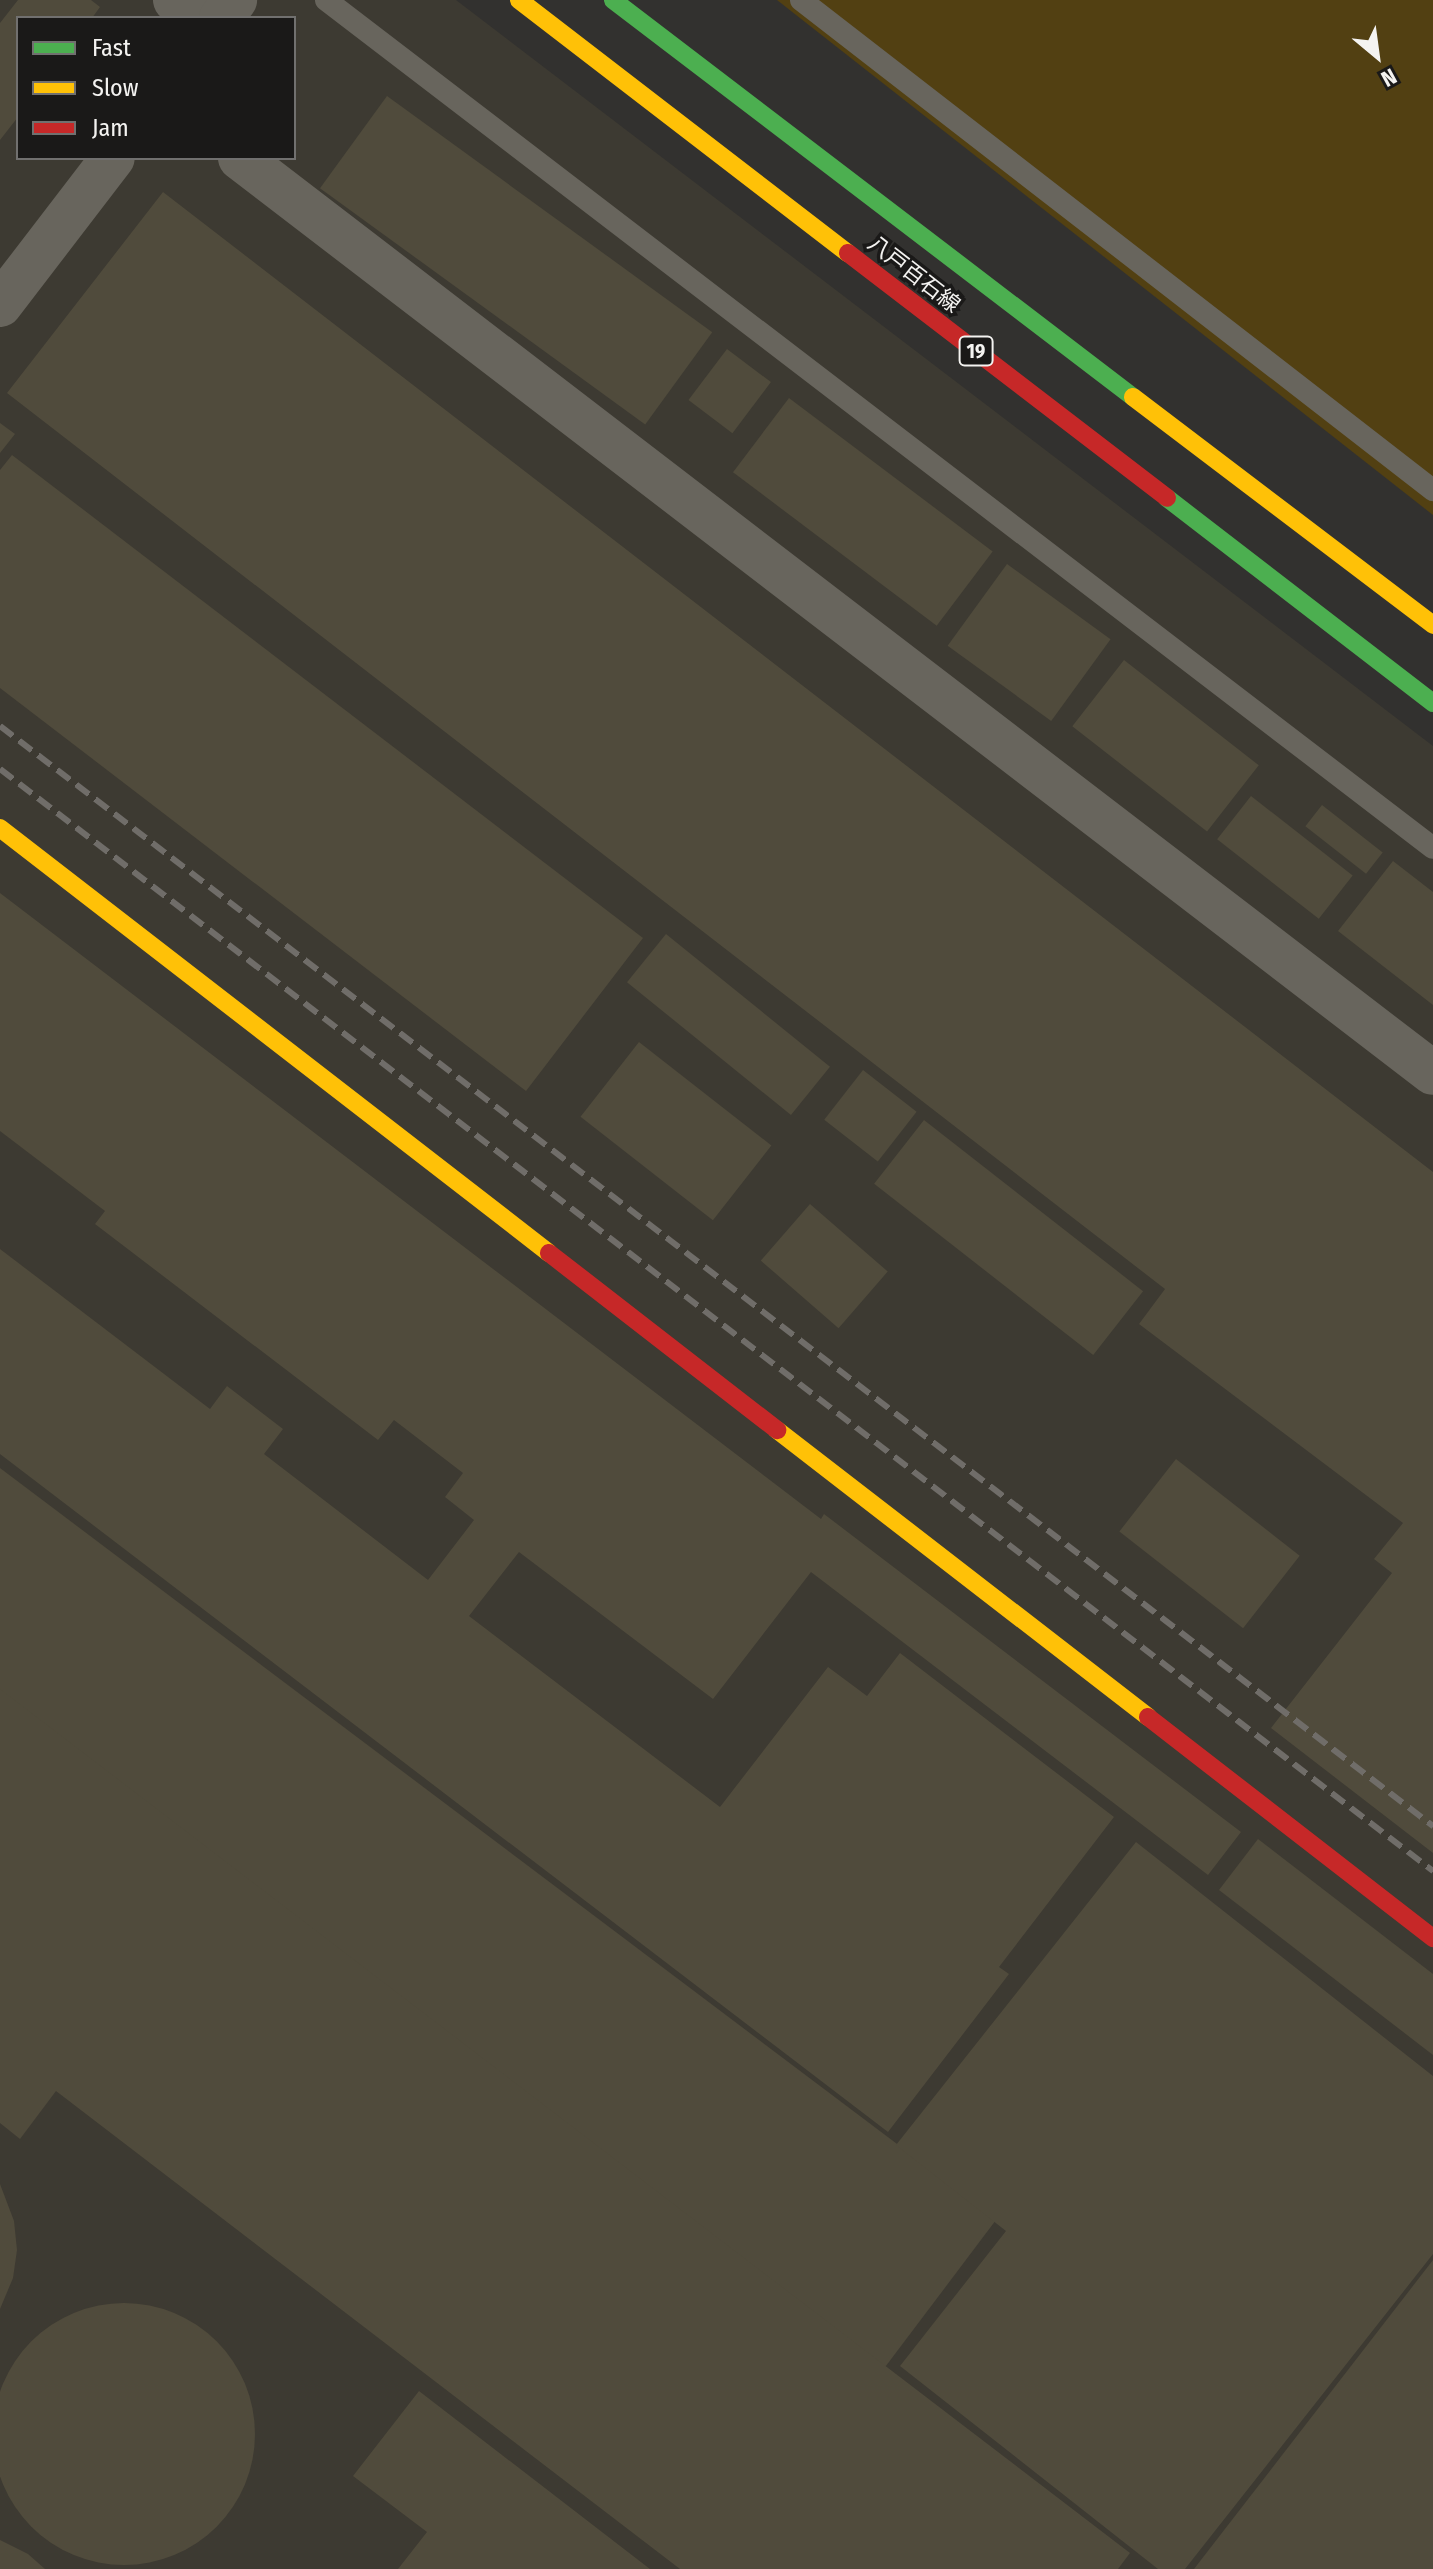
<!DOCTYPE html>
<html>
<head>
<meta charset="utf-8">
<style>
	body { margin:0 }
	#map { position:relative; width:1433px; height:2569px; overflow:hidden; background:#32312f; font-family:"Fira Sans Condensed","Noto Sans JP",sans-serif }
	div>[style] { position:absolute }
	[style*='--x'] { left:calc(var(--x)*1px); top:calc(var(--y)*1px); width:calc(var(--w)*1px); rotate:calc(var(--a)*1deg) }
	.built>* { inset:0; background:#3d3a32 }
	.green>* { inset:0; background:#524012 }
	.building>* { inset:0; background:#504b3c; transform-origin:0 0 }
	.round { border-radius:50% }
	.lane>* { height:22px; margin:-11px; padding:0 11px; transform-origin:11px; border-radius:11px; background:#68655d }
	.street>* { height:44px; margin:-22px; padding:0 22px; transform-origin:22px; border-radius:22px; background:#68655d }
	.fast>* { height:18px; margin:-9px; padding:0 9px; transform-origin:9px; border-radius:9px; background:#4caf50 }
	.slow>* { height:18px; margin:-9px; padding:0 9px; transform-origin:9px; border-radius:9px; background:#ffc107 }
	.jam>* { height:18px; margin:-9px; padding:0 9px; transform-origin:9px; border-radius:9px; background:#c62828 }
	.rail>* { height:6px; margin-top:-3px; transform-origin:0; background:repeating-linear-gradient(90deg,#706d69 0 16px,transparent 0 24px) }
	span { translate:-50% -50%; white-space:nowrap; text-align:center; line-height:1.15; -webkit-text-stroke:7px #1a1918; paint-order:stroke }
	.shield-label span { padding:2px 6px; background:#1a1918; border:2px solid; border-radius:6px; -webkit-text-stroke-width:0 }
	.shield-label { font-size:20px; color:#f4f3f1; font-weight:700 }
	.street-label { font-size:22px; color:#f4f3f1 }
	.legend { position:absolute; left:16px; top:16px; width:280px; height:144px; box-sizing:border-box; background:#1a1918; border:2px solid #71706f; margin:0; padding:10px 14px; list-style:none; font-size:24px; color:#f4f3f1 }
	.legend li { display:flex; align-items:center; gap:16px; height:40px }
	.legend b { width:40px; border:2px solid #71706f }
	.north { position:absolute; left:1337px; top:16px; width:80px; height:80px; -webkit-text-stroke:6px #1a1918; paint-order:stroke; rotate:151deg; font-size:22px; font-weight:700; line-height:32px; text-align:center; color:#f4f3f1 }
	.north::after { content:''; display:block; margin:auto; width:28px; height:36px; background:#f4f3f1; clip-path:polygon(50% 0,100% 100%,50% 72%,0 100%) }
</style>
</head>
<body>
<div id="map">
	<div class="built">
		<i style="clip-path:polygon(evenodd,0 0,456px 0,1433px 746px,1433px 2569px,0 2569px,0 0,18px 18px,294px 18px,294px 158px,18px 158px,18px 18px)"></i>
	</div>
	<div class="green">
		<i style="clip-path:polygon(777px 0,1433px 0,1433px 515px)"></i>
	</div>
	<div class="building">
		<i style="clip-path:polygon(18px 0,91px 0,100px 7px,92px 18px,18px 18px,18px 117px,0 140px,0 23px)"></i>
		<i style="left:387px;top:96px;width:402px;height:114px;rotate:36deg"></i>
		<i style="clip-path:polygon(163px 192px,1433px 1172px,1433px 1853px,1271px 1728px,1392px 1573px,1374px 1559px,1403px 1523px,1139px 1324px,1165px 1289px,7px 393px)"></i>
		<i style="left:727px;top:349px;width:55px;height:64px;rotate:37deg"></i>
		<i style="left:789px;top:398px;width:255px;height:93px;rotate:37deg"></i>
		<i style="clip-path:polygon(0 423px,15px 434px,0 453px)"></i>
		<i style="clip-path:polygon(12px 455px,643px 938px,526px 1091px,0 688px,0 470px)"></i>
		<i style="left:1007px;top:564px;width:128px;height:101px;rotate:36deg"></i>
		<i style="left:1124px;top:660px;width:171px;height:84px;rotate:38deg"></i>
		<i style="left:1251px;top:796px;width:129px;height:55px;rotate:38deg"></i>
		<i style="left:1322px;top:805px;width:77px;height:27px;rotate:38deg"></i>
		<i style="clip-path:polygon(1393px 861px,1433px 892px,1433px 1005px,1338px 931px)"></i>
		<i style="clip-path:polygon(0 893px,821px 1519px,824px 1514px,1241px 1832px,1208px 1875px,811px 1572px,713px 1699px,519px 1552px,469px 1616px,720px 1807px,828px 1667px,867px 1696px,900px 1653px,1114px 1817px,999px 1967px,1009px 1974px,888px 2132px,0 1454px,0 1249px,210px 1409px,227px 1386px,283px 1429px,264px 1454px,428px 1580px,474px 1520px,445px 1497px,463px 1473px,394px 1420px,378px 1440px,95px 1224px,105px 1211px,0 1131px)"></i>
		<i style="left:666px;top:934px;width:211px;height:62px;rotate:39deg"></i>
		<i style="left:639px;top:1042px;width:168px;height:95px;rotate:38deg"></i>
		<i style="left:863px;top:1070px;width:68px;height:63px;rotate:38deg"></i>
		<i style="left:924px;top:1120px;width:278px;height:81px;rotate:38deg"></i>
		<i style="left:810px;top:1204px;width:103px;height:75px;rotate:41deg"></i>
		<i style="left:1176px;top:1459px;width:157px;height:92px;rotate:38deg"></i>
		<i style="left:0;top:1468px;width:1248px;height:191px;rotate:37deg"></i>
		<i style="clip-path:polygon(0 1689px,1130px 2553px,1118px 2569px,680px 2569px,56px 2091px,20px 2139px,0 2123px)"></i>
		<i style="clip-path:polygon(1258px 1839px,1433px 1974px,1433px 2055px,1219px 1890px)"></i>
		<i style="clip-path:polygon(1136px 1842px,1433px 2076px,1433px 2254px,1185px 2569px,1158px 2569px,900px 2366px,1006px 2231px,896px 2145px)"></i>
		<i style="clip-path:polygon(0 2184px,14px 2221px,17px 2250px,13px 2278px,0 2309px)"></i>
		<i style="clip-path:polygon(1433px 2260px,1433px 2569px,1194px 2569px)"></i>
		<i class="round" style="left:-7px;top:2303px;width:262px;height:262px"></i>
		<i style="clip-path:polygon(419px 2391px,502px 2455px,650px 2569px,398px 2569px,427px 2532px,353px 2476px)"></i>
		<i style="clip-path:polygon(0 2540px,28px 2554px,45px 2569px,0 2569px)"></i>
	</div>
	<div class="lane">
		<i style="--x:326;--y:0;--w:1394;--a:37.45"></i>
		<i style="--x:801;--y:0;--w:800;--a:37.79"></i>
	</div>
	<div class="street">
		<i style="--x:175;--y:0;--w:30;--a:37"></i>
		<i style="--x:221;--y:18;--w:23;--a:-52"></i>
		<i style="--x:240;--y:158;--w:1503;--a:37.49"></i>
		<i style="--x:0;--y:305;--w:185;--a:-52.5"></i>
	</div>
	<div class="fast">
		<i style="--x:613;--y:0;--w:654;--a:37.36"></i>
		<i style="--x:1167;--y:498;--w:336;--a:37.6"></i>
	</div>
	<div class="slow">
		<i style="--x:519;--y:0;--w:415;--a:37.6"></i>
		<i style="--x:1133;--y:397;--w:377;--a:37.2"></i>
		<i style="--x:0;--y:828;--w:694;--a:37.74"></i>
		<i style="--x:777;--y:1430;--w:469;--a:37.7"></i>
	</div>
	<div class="jam">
		<i style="--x:848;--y:253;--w:402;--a:37.5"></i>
		<i style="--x:549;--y:1253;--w:289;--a:37.8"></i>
		<i style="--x:1148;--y:1717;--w:361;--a:37.8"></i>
	</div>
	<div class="rail">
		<i style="--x:0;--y:726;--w:1807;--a:37.51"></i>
		<i style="--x:0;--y:769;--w:1808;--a:37.56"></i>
	</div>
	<div class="shield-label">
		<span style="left:976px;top:351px">19</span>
	</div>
	<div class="street-label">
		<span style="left:914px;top:274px;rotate:38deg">八戸百石線</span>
	</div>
	<ul class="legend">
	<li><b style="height:10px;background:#4caf50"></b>Fast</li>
	<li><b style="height:10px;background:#ffc107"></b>Slow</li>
	<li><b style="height:10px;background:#c62828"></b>Jam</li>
	</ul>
	<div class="north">N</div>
</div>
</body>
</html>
